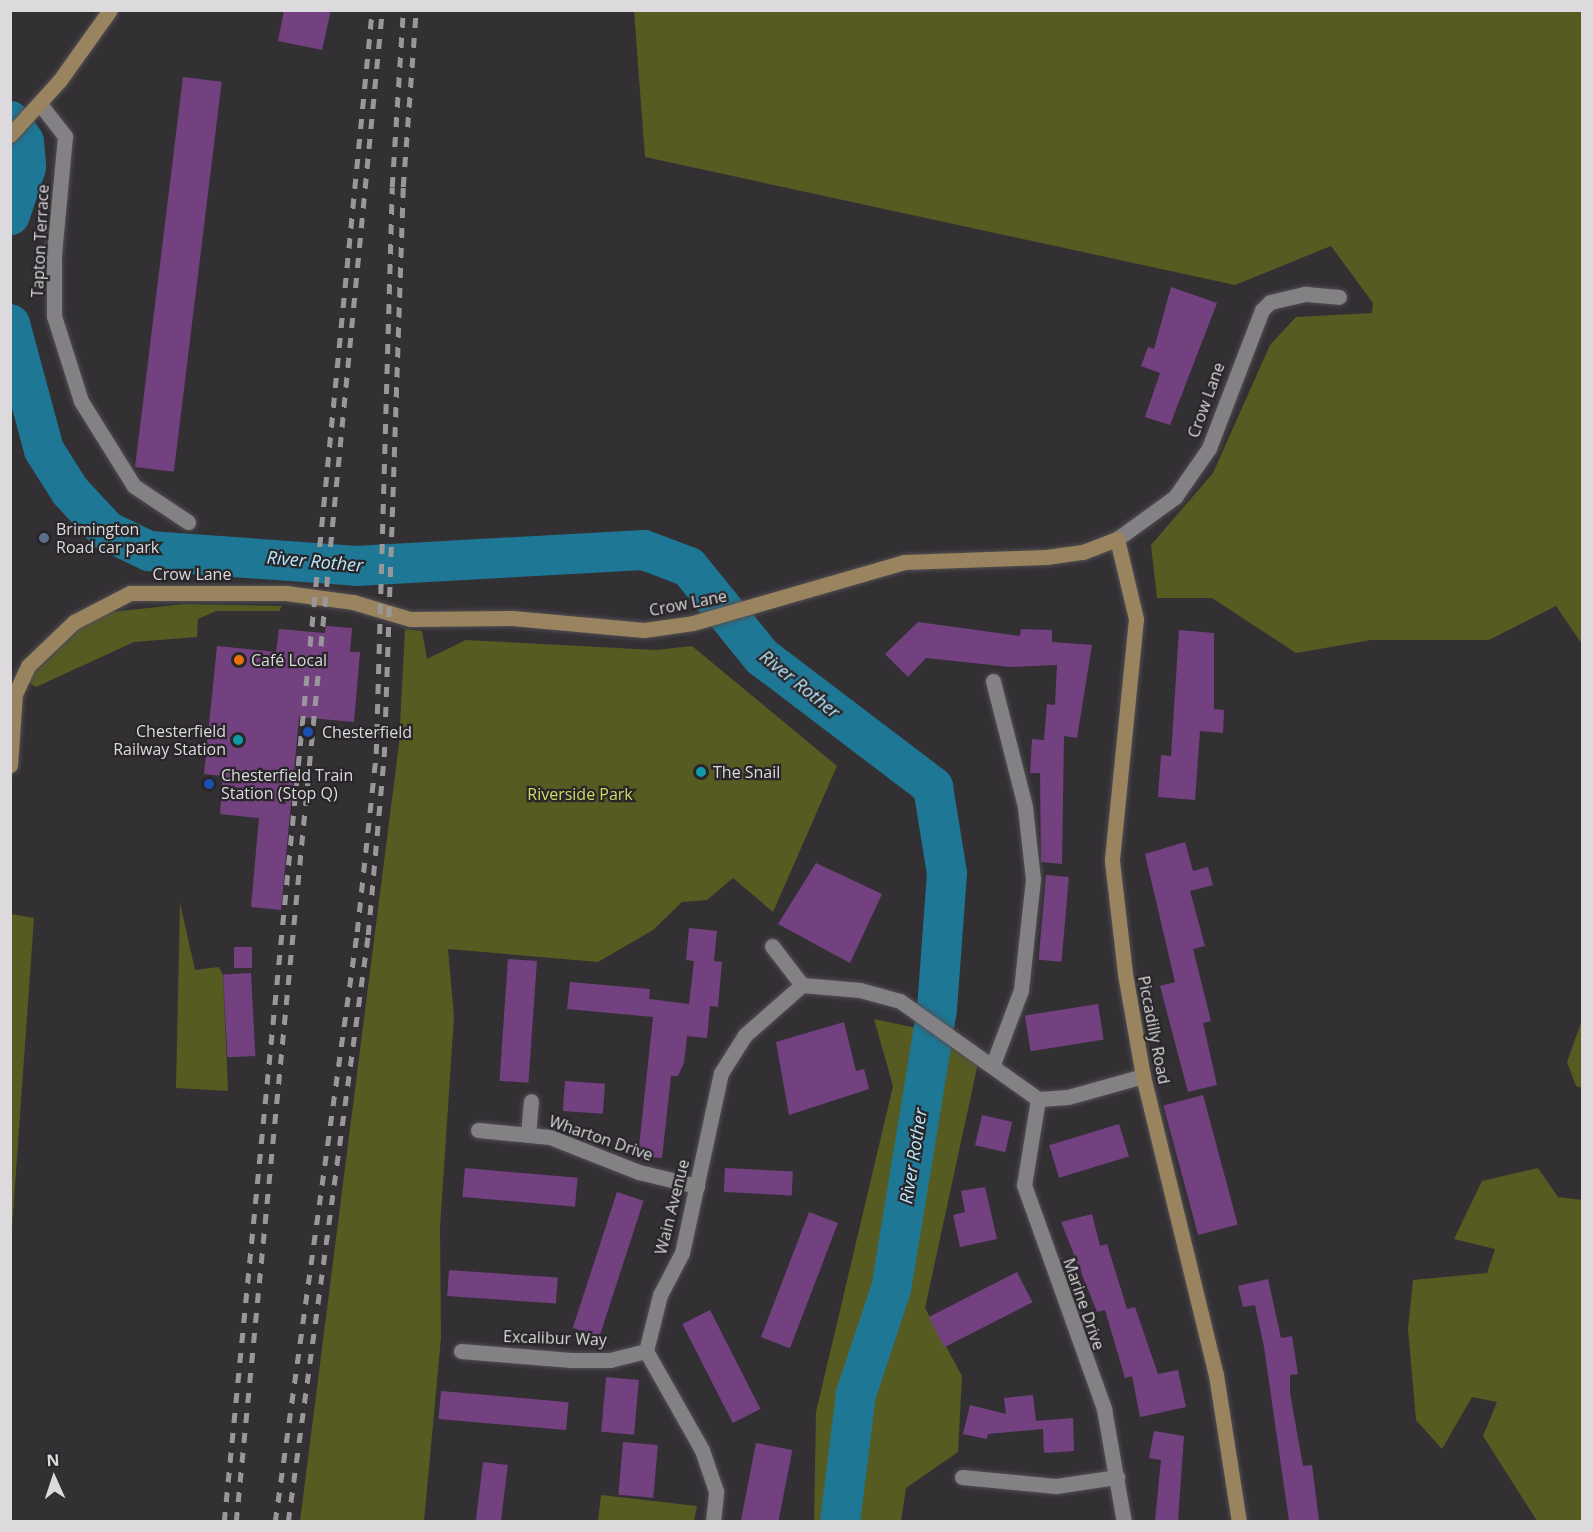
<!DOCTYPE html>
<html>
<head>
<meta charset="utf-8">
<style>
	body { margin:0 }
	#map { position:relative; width:1593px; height:1532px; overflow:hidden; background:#333034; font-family:"Open Sans",sans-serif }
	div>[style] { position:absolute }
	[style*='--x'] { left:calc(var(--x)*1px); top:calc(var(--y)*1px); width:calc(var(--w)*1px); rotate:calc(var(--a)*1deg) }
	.green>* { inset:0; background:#565b21 }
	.river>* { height:40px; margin:-20px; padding:0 20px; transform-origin:20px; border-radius:20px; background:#1e7794 }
	.building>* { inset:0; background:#734080; transform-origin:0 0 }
	.roads { filter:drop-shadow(0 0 2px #514e52) drop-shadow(0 0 2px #514e52) }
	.street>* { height:15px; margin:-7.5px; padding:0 7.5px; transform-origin:7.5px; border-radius:7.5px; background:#848185 }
	.secondary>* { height:15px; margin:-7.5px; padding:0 7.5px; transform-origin:7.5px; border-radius:7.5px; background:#99845f }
	.rail>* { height:4.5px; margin-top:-2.25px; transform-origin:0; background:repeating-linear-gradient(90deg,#9a979a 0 10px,transparent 0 20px) }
	.dots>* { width:16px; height:16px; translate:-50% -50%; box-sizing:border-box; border:3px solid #29262a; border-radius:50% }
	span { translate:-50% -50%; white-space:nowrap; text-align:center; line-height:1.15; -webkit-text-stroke:4.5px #29262a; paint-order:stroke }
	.street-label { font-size:16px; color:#dcdadc }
	.poi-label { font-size:16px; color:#dcdadc }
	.left { translate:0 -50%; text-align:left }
	.right { translate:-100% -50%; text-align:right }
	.park-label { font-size:16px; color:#d2db63 }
	.water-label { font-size:18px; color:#b8e9fd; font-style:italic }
	.frame { position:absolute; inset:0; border:12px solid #dcdadc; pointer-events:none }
	.north { position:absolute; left:24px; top:1448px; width:60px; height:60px; -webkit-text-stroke:4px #29262a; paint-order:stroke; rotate:357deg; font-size:16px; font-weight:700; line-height:24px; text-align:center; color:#dcdadc }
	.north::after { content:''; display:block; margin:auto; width:21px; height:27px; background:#dcdadc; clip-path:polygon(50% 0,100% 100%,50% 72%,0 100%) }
</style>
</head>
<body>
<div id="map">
	<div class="green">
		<i style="clip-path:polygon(634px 11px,1582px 11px,1582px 644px,1556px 606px,1489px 640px,1371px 640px,1296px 653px,1212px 598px,1157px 598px,1151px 545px,1213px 473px,1270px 345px,1296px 317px,1372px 313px,1373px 303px,1331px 246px,1235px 285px,645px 157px)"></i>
		<i style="clip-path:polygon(185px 604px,282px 606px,279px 611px,216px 611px,198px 619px,197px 637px,134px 642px,36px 687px,26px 681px,85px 624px,111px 612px)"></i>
		<i style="clip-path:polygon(405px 629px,422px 631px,427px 659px,466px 640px,656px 650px,692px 646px,837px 766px,773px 912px,733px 878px,707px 900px,682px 902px,653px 930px,598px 962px,448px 949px,454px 1017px,440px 1228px,441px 1338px,424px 1521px,300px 1521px,399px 744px)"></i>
		<i style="clip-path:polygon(180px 903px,195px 970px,219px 967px,223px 975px,228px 1091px,176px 1088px)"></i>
		<i style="clip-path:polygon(11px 914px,34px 918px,11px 1242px)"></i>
		<i style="clip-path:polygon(874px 1019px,921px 1029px,978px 1063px,925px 1308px,962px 1376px,958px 1452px,906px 1488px,901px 1521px,814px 1522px,816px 1412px,893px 1086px)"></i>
		<i style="clip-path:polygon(1582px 1020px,1582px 1088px,1576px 1086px,1567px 1062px)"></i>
		<i style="clip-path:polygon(1538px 1168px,1558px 1197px,1582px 1200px,1582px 1521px,1537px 1521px,1483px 1436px,1497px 1402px,1472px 1397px,1442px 1449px,1416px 1420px,1408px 1329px,1413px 1280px,1487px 1273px,1495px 1249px,1454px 1239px,1482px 1181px)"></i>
		<i style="clip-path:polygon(601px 1495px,697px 1506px,694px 1521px,598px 1521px)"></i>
	</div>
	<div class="river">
		<i style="--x:10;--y:121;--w:25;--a:56"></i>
		<i style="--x:24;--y:142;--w:25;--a:85"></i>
		<i style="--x:26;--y:167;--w:51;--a:108.4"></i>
		<i style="--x:10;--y:324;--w:131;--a:74.9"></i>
		<i style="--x:44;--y:450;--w:49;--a:57.6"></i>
		<i style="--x:70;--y:491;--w:54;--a:47.2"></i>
		<i style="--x:107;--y:531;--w:47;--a:25.5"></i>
		<i style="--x:149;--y:551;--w:208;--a:4.1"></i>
		<i style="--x:356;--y:566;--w:288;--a:-3.2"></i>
		<i style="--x:644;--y:550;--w:48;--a:20.7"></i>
		<i style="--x:689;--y:567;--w:116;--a:51"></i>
		<i style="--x:762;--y:657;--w:215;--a:37.2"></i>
		<i style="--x:933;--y:787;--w:87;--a:80.8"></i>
		<i style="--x:947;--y:873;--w:136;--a:94.2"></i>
		<i style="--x:937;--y:1009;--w:284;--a:99.3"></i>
		<i style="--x:891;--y:1289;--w:111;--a:108.4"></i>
		<i style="--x:856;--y:1394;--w:129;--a:97.1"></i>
	</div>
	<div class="building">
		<i style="clip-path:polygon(284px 10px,331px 10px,322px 50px,278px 41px)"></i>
		<i style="left:183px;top:77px;width:39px;height:393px;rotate:7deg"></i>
		<i style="clip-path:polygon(1171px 287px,1217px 303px,1170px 425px,1145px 417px,1160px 373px,1141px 366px,1148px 347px,1154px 349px)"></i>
		<i style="clip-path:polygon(918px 622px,1020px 636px,1021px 629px,1052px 630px,1052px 642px,1092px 645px,1077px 738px,1064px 736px,1062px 864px,1041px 862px,1040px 773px,1030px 773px,1032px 739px,1044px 740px,1047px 704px,1055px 705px,1057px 665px,1011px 667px,926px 658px,908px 677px,885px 654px)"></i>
		<i style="clip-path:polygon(326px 626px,352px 628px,350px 652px,360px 652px,354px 722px,299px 717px,281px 910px,251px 907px,259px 818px,220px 814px,223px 776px,204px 774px,217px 646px,276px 652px,279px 629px,325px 633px)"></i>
		<i style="clip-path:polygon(1179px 630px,1214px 633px,1214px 709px,1224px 710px,1223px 733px,1200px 731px,1195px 800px,1158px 797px,1161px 755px,1171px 756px)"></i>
		<i style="clip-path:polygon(1185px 842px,1193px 871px,1208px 867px,1213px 885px,1190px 891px,1205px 946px,1193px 949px,1211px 1021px,1203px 1023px,1217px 1085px,1188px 1092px,1160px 986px,1175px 982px,1145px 854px)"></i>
		<i style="clip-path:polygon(816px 863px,882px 894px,850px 963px,778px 924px)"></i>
		<i style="left:1046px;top:875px;width:23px;height:85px;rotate:5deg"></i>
		<i style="clip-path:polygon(689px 928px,717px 931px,714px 961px,722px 962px,718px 1007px,710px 1006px,707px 1038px,687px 1036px,684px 1063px,678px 1076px,671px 1076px,662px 1158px,638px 1156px,653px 1017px,567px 1009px,570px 982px,650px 989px,649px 999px,689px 1004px,694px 961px,686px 960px)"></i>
		<i style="left:234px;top:947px;width:18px;height:21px"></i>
		<i style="left:508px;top:959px;width:29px;height:122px;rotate:4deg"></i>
		<i style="left:251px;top:973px;width:83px;height:28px;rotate:87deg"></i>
		<i style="left:1098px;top:1004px;width:36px;height:74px;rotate:81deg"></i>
		<i style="clip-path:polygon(844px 1022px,856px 1071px,864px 1069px,869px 1089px,789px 1115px,776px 1042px)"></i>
		<i style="left:565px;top:1081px;width:40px;height:30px;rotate:4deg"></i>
		<i style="left:1203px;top:1095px;width:134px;height:41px;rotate:75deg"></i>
		<i style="left:982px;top:1115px;width:31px;height:31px;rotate:13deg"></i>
		<i style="left:1119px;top:1124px;width:34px;height:73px;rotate:73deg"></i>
		<i style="left:465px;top:1168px;width:113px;height:29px;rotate:5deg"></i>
		<i style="left:725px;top:1168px;width:68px;height:24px;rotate:3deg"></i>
		<i style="clip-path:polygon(985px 1187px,997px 1239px,960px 1247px,953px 1215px,965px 1212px,961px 1191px)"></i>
		<i style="left:617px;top:1192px;width:28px;height:143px;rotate:18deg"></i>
		<i style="left:809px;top:1212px;width:31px;height:134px;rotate:21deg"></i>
		<i style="clip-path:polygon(1092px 1214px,1100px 1246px,1107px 1244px,1127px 1309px,1135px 1307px,1158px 1374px,1178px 1370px,1186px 1407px,1140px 1417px,1132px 1376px,1125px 1378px,1105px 1310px,1097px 1312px,1061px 1222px)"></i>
		<i style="left:449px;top:1270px;width:109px;height:26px;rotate:4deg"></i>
		<i style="left:1017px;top:1272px;width:34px;height:99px;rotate:63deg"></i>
		<i style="clip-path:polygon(1268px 1279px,1281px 1338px,1292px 1336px,1298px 1374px,1290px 1375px,1290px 1393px,1303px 1466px,1312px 1465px,1319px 1521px,1289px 1521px,1264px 1347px,1255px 1305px,1243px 1307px,1238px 1286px)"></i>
		<i style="left:710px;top:1310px;width:111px;height:31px;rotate:63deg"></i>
		<i style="left:606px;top:1377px;width:33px;height:55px;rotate:5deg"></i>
		<i style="left:441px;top:1391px;width:128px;height:28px;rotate:5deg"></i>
		<i style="clip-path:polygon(1033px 1395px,1036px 1421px,1073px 1418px,1074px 1451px,1044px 1453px,1043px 1429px,988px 1434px,987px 1439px,963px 1434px,970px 1405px,1006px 1414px,1004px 1398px)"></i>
		<i style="clip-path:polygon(1154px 1431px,1184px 1436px,1178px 1521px,1155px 1521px,1161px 1460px,1149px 1458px)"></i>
		<i style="left:623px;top:1442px;width:35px;height:53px;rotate:5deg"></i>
		<i style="left:756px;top:1443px;width:37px;height:79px;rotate:11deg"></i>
		<i style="left:483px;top:1462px;width:25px;height:59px;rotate:7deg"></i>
	</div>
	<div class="roads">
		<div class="street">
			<i style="--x:40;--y:104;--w:41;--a:52"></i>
			<i style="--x:65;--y:136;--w:119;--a:95.3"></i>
			<i style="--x:54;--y:254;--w:62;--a:90"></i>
			<i style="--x:54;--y:316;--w:89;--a:72.4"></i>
			<i style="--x:81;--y:401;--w:100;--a:58.1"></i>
			<i style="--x:134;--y:486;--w:65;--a:33.7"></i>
			<i style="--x:1117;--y:539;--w:72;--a:-35.9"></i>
			<i style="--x:1175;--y:497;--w:60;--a:-55.2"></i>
			<i style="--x:1209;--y:448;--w:148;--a:-69"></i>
			<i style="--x:1262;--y:310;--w:11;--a:-45"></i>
			<i style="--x:1270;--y:302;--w:37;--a:-13"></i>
			<i style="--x:1306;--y:294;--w:33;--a:5"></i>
			<i style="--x:993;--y:681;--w:130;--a:75.7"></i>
			<i style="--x:1025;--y:807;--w:72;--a:83.7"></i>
			<i style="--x:1033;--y:879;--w:112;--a:96.2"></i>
			<i style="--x:1021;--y:990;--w:79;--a:110.7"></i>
			<i style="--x:772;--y:946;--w:49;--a:52.4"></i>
			<i style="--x:1038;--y:1099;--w:87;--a:99.2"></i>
			<i style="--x:1024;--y:1185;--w:238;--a:70.3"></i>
			<i style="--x:1104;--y:1409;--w:115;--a:80"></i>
			<i style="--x:478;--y:1130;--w:72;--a:5.6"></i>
			<i style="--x:550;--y:1137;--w:96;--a:21.5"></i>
			<i style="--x:639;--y:1172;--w:60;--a:13.6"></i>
			<i style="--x:528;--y:1135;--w:34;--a:-85"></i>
			<i style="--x:461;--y:1351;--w:110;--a:4.7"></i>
			<i style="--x:571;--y:1360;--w:39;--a:0"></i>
			<i style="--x:610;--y:1360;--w:37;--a:-14"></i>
			<i style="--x:962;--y:1477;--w:94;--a:5.5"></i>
			<i style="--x:1056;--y:1486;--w:62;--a:-8.4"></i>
			<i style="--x:713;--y:1522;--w:31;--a:-84"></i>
			<i style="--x:716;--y:1491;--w:43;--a:-108.9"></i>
			<i style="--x:702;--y:1450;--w:114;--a:-119.5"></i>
			<i style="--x:646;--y:1351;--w:58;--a:-76"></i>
			<i style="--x:660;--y:1295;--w:47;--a:-62.4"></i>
			<i style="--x:682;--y:1253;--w:184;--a:-77.8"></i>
			<i style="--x:721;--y:1073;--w:45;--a:-57.7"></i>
			<i style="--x:745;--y:1035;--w:76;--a:-41.3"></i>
			<i style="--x:802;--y:985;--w:58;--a:4.9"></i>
			<i style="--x:860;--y:990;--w:41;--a:15.4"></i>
			<i style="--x:900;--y:1001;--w:169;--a:35.4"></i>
			<i style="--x:1038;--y:1099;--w:30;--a:-4"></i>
			<i style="--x:1068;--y:1097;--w:78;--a:-15.6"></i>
		</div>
		<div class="secondary">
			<i style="--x:10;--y:135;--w:74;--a:-47.7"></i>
			<i style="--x:60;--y:80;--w:86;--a:-54.5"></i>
			<i style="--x:10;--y:765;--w:71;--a:-86"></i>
			<i style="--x:15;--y:694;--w:31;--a:-65"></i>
			<i style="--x:28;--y:666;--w:64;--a:-43.7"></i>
			<i style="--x:74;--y:622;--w:63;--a:-27.4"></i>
			<i style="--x:130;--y:593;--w:156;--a:0"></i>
			<i style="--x:286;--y:593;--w:68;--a:7.7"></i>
			<i style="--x:353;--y:602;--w:59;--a:16.6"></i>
			<i style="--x:410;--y:619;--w:102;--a:-0.6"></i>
			<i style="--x:512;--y:618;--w:133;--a:5.2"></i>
			<i style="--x:644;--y:630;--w:49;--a:-8.1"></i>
			<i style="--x:693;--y:623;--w:220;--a:-16.1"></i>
			<i style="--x:904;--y:562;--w:142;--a:-2"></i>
			<i style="--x:1046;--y:557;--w:37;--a:-8"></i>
			<i style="--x:1083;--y:552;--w:36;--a:-21"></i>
			<i style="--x:1117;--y:539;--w:82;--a:76.6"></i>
			<i style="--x:1136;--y:619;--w:243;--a:95.7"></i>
			<i style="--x:1112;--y:861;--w:114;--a:83.4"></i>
			<i style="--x:1125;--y:974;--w:104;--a:80"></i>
			<i style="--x:1143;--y:1076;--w:308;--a:76.3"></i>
			<i style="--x:1216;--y:1375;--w:149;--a:81.1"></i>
		</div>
	</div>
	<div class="rail">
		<i style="--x:224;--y:1522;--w:1519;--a:-84.41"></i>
		<i style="--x:236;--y:1522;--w:1519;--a:-84.48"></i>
		<i style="--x:275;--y:1522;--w:596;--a:-82.09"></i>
		<i style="--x:357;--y:932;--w:179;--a:-83.9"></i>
		<i style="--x:376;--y:754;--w:567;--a:-88.38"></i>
		<i style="--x:392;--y:187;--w:177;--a:-86.4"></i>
		<i style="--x:288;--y:1522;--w:592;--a:-82.24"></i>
		<i style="--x:368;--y:935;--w:179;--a:-84.9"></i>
		<i style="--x:384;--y:757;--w:570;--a:-88.09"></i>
		<i style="--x:403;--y:187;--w:177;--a:-85.8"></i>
	</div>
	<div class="dots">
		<i style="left:44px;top:538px;background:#5c6f8a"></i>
		<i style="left:239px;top:660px;background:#e8710a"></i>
		<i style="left:308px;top:732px;background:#1a4fb4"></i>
		<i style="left:238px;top:740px;background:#0f9aa8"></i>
		<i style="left:701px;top:772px;background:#0f9aa8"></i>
		<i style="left:209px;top:784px;background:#1a4fb4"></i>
	</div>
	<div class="street-label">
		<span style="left:40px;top:241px;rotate:-87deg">Tapton Terrace</span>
		<span style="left:1206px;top:400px;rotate:-70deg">Crow Lane</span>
		<span style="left:192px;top:574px">Crow Lane</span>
		<span style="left:688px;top:603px;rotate:-11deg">Crow Lane</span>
		<span style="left:1154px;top:1030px;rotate:79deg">Piccadilly Road</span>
		<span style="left:601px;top:1138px;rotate:19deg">Wharton Drive</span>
		<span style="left:672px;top:1207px;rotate:-76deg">Wain Avenue</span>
		<span style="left:1084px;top:1304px;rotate:71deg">Marine Drive</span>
		<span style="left:555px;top:1338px;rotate:2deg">Excalibur Way</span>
	</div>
	<div class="poi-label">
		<span class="left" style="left:56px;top:538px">Brimington<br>Road car park</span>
		<span class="left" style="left:251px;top:660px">Café Local</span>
		<span class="right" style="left:226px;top:740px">Chesterfield<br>Railway Station</span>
		<span class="left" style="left:322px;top:732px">Chesterfield</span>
		<span class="left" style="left:713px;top:772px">The Snail</span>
		<span class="left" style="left:221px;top:784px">Chesterfield Train<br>Station (Stop Q)</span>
	</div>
	<div class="park-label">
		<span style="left:580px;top:794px">Riverside Park</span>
	</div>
	<div class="water-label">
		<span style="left:315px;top:561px;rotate:5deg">River Rother</span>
		<span style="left:800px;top:684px;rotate:39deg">River Rother</span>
		<span style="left:913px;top:1156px;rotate:-81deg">River Rother</span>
	</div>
	<div class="frame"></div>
	<div class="north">N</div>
</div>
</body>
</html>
